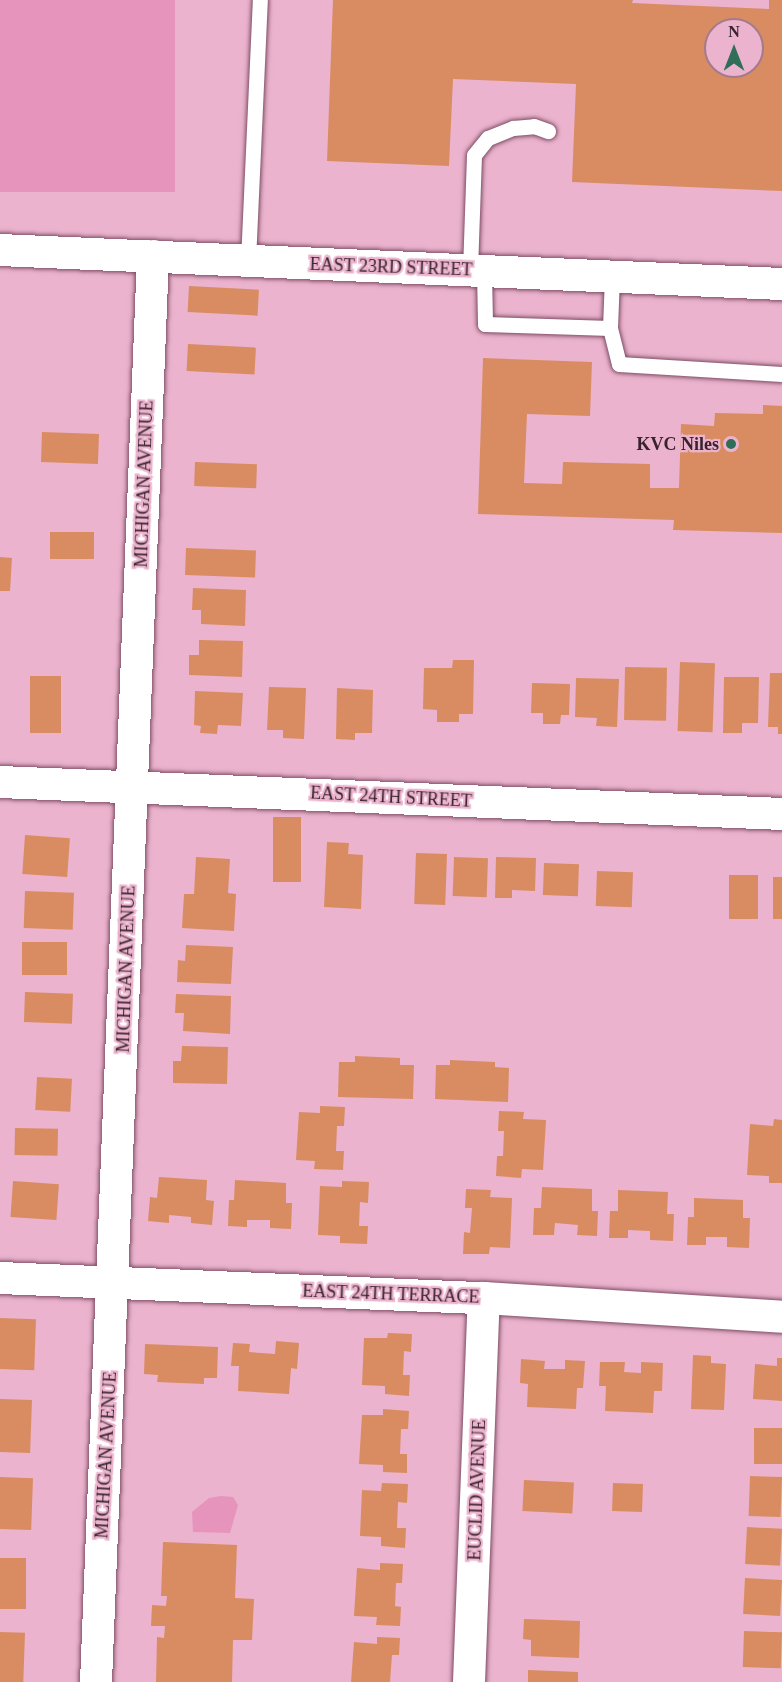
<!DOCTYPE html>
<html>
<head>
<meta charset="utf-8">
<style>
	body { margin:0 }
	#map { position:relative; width:782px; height:1682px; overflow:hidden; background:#ebb3cd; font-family:Georgia,serif }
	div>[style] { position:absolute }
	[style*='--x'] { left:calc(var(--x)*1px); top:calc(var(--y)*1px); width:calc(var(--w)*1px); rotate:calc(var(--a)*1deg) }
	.green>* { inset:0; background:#e694bc; transform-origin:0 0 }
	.building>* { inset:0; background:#d98c61; transform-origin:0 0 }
	.roads { filter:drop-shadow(0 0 2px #7e4d65) drop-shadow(0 0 2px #7e4d65) }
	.service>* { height:15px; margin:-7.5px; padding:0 7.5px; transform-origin:7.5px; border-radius:7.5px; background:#fff }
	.minor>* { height:32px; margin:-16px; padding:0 16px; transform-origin:16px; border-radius:16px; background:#fff }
	.dots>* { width:16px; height:16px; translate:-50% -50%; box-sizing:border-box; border:3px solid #ebb3cd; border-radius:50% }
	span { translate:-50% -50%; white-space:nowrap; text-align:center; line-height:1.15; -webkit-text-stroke:4.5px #ebb3cd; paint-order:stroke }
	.street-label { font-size:18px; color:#39242e }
	.poi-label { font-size:18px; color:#39242e; font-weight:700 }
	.right { translate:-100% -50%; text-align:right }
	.north { position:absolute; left:704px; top:18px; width:60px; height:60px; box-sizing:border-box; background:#ebb3cd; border:2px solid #a47a8d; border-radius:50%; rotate:0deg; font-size:16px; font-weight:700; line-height:24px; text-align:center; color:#39242e }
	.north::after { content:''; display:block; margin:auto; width:21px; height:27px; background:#306e59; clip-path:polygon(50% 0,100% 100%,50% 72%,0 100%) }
</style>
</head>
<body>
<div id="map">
	<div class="green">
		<i style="left:0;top:0;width:175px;height:192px"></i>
		<i style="clip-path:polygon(221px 1496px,233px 1497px,238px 1505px,230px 1533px,193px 1532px,192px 1512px,209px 1498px)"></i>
	</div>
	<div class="building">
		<i style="clip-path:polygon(evenodd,333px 0,633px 0,632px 3px,769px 9px,769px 0,782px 0,782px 191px,572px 182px,576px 84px,453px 79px,449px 166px,327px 161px,333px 0,716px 30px,752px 30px,752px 66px,716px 66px,716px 30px)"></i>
		<i style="left:189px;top:286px;width:70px;height:26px;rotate:3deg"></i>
		<i style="left:188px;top:344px;width:68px;height:27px;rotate:3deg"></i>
		<i style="clip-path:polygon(483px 358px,592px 362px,590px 416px,527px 414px,524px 483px,562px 484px,563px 462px,650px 464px,650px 488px,679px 488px,681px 424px,714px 426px,715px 413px,763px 414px,763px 405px,782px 406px,782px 533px,673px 530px,674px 520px,478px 514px)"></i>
		<i style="left:42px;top:432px;width:57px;height:30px;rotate:2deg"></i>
		<i style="left:195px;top:462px;width:62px;height:24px;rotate:2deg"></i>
		<i style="left:50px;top:532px;width:44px;height:27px"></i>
		<i style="left:186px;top:548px;width:70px;height:27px;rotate:2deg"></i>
		<i style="clip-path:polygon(0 557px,12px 558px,10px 591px,0 591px)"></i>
		<i style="clip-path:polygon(193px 588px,246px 590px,245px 626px,201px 624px,201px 610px,192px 610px)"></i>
		<i style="clip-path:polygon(199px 640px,243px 641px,242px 677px,189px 675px,189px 655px,199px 655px)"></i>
		<i style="clip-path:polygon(453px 660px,474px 660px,473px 714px,459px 714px,459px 722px,437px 722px,437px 710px,423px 709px,424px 668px,452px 668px)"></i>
		<i style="left:680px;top:662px;width:35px;height:69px;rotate:2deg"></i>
		<i style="left:625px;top:667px;width:42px;height:53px;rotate:1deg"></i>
		<i style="clip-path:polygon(770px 673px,782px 673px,782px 734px,778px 734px,778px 727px,768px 727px)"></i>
		<i style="left:30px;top:676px;width:31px;height:57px"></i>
		<i style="clip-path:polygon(724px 677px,759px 677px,758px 723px,742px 723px,742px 733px,723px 733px)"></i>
		<i style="clip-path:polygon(576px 678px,619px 679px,617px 727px,596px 726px,597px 718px,575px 717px)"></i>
		<i style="clip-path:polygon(532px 683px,570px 684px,569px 715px,561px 715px,560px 724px,543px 724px,543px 713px,531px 713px)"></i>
		<i style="clip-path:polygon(269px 687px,306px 688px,304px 739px,283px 738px,283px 730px,267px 730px)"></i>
		<i style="clip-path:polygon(337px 688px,373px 690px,372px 733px,355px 733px,355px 740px,336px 739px)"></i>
		<i style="clip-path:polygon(195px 691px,243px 693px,241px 726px,218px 725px,217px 734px,200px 733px,201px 726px,194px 725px)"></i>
		<i style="left:273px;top:817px;width:28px;height:65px"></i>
		<i style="left:25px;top:835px;width:45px;height:39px;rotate:4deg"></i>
		<i style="clip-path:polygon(327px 842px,349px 843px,348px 854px,363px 855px,361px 909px,324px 907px)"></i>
		<i style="left:416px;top:853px;width:31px;height:51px;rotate:2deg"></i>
		<i style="clip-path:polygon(196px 857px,230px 859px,228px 893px,236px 894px,234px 931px,182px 928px,184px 894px,194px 894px)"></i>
		<i style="left:454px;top:857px;width:34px;height:39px;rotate:2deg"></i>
		<i style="clip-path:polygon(496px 857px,536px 858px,535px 891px,512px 890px,512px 898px,495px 898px)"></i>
		<i style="left:544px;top:863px;width:35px;height:32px;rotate:2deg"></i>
		<i style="left:597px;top:871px;width:36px;height:35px;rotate:2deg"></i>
		<i style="left:729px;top:875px;width:29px;height:44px"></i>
		<i style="left:773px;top:877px;width:9px;height:42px"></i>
		<i style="left:25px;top:891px;width:49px;height:37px;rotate:2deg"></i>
		<i style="left:22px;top:942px;width:45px;height:33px"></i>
		<i style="clip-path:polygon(186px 945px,233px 947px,231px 984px,177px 982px,178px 960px,185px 961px)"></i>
		<i style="left:25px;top:992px;width:48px;height:30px;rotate:2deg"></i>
		<i style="clip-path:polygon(176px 994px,231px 996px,230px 1034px,183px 1031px,184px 1013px,175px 1013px)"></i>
		<i style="clip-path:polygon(182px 1046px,228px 1047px,227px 1084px,173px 1083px,173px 1061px,181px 1061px)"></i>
		<i style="clip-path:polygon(355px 1056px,400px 1058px,400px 1065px,414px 1065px,413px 1099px,338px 1097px,339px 1062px,355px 1062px)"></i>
		<i style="clip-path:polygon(450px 1060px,495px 1062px,495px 1067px,509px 1068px,508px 1102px,435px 1099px,436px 1065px,450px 1065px)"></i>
		<i style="left:37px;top:1077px;width:35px;height:33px;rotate:3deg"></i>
		<i style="clip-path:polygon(320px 1106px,345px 1107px,344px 1126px,337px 1126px,336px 1151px,344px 1151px,343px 1170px,314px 1169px,315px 1161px,296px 1160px,299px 1112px,320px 1113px)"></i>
		<i style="clip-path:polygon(499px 1111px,524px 1112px,523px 1119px,546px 1120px,543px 1170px,522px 1169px,521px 1178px,496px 1176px,497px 1156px,503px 1156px,504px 1131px,498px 1131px)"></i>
		<i style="clip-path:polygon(774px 1119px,782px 1120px,782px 1183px,769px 1183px,769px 1176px,747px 1175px,750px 1124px,773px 1126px)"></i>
		<i style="left:15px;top:1128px;width:43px;height:27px;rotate:1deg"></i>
		<i style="clip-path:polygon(159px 1177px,207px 1180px,206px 1200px,214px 1201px,212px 1225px,191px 1223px,191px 1217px,169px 1215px,169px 1223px,148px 1221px,150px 1197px,157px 1198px)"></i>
		<i style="clip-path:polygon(235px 1180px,286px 1183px,286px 1203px,292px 1203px,291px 1229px,270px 1228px,270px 1220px,247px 1220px,247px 1227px,228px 1226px,229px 1200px,234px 1200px)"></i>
		<i style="left:13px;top:1181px;width:46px;height:36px;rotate:4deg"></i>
		<i style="clip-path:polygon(342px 1181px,369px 1182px,368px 1203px,360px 1202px,359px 1226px,368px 1226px,367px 1244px,340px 1243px,340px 1236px,318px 1235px,320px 1186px,342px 1187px)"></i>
		<i style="clip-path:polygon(542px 1187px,592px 1189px,592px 1211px,598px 1211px,597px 1236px,577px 1235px,578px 1225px,555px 1223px,554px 1235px,533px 1235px,534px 1208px,541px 1208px)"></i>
		<i style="clip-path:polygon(466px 1189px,491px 1190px,490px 1197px,512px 1198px,510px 1248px,490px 1247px,489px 1254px,463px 1254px,464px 1232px,470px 1233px,472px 1208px,465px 1208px)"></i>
		<i style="clip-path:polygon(618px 1190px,668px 1192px,667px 1214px,674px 1214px,673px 1241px,650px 1240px,650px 1231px,628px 1230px,628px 1238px,609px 1238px,610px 1211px,618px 1211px)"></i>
		<i style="clip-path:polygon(694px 1198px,743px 1200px,743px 1218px,750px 1218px,749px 1248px,727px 1247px,727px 1237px,706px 1237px,706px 1245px,687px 1245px,688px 1217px,694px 1217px)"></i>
		<i style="left:0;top:1318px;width:36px;height:51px;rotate:2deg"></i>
		<i style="clip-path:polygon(388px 1333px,412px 1334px,411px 1352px,404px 1351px,403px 1375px,410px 1375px,409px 1396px,385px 1394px,385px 1386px,362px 1385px,364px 1338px,387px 1338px)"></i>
		<i style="clip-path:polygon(276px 1341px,299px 1343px,297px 1369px,291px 1368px,289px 1394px,238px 1391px,239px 1366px,231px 1366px,233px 1343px,250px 1344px,249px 1352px,275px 1354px)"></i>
		<i style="clip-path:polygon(145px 1344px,218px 1347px,217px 1378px,204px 1378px,204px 1384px,157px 1382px,158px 1375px,144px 1374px)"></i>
		<i style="clip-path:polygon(693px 1355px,711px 1356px,711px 1363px,726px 1364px,724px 1410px,691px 1409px)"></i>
		<i style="clip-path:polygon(777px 1358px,782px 1358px,782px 1401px,753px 1399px,755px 1364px,777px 1366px)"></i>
		<i style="clip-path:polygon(521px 1359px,545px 1361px,544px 1369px,565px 1369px,565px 1360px,585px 1361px,583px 1388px,577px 1388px,576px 1409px,527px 1407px,528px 1384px,520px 1383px)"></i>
		<i style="clip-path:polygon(600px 1362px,625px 1362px,624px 1372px,641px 1373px,641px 1362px,663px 1363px,662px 1391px,654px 1391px,653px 1413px,605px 1411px,606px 1386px,599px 1386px)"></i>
		<i style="left:0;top:1399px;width:32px;height:53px;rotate:2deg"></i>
		<i style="clip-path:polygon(383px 1409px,409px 1411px,408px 1429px,401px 1429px,400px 1454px,407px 1454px,407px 1473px,383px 1472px,383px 1465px,359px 1464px,362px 1415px,383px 1415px)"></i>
		<i style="left:754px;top:1428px;width:28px;height:36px"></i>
		<i style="left:750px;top:1476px;width:32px;height:40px;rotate:2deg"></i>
		<i style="left:0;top:1477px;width:33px;height:52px;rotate:2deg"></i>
		<i style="left:524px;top:1480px;width:50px;height:31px;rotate:3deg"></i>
		<i style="clip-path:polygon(382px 1483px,408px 1484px,407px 1503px,398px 1502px,397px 1528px,406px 1528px,405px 1548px,381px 1546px,381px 1537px,360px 1536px,362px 1490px,381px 1491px)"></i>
		<i style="left:613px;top:1483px;width:30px;height:28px;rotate:2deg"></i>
		<i style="left:747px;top:1527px;width:35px;height:37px;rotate:3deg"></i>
		<i style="clip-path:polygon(163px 1542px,237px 1545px,235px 1598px,254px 1599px,252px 1640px,233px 1640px,232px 1682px,156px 1682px,157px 1637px,164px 1638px,165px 1626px,151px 1626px,152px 1605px,166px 1606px,167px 1596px,161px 1596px)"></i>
		<i style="left:0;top:1558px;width:26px;height:51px"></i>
		<i style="clip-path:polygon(380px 1563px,403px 1564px,402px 1583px,396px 1583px,395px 1606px,401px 1607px,400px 1626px,376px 1625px,377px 1617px,354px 1616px,357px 1568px,380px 1570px)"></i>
		<i style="left:745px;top:1578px;width:37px;height:36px;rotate:3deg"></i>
		<i style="clip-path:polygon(524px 1619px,580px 1621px,579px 1658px,531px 1656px,531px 1640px,523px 1639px)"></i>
		<i style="left:744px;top:1631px;width:38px;height:36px;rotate:2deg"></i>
		<i style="left:0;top:1632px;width:25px;height:50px;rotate:2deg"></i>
		<i style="clip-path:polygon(377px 1637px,400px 1638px,399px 1655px,392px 1655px,390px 1682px,351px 1682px,354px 1642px,377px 1644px)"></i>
		<i style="clip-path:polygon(528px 1670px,578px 1672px,578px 1682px,528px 1682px)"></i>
	</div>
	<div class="roads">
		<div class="service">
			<i style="--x:248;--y:261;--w:261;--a:-87.4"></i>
			<i style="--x:470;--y:270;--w:115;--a:-88"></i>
			<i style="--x:474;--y:155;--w:22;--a:-51"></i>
			<i style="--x:488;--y:138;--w:27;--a:-22"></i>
			<i style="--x:513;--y:128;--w:21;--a:-5"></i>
			<i style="--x:534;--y:126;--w:15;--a:20"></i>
			<i style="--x:484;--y:271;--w:53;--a:88.9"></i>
			<i style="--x:485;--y:324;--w:125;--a:1.8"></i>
			<i style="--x:610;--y:328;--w:37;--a:76"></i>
			<i style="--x:619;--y:364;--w:163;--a:3.5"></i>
			<i style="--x:610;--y:328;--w:51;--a:-87.8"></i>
		</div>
		<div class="minor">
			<i style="--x:0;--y:250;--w:783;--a:2.49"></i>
			<i style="--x:0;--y:782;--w:783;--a:2.34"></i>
			<i style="--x:0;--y:1278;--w:484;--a:2.4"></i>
			<i style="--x:484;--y:1298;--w:299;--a:3.6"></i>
			<i style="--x:96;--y:1682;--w:1427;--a:-87.71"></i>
			<i style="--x:469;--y:1682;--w:384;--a:-87.8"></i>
		</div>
	</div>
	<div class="dots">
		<i style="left:731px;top:444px;background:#306e59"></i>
	</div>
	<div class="street-label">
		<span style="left:391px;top:267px;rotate:2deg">EAST 23RD STREET</span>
		<span style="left:144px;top:484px;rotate:-88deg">MICHIGAN AVENUE</span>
		<span style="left:391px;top:797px;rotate:3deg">EAST 24TH STREET</span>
		<span style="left:126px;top:969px;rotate:-88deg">MICHIGAN AVENUE</span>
		<span style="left:391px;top:1294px;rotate:2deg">EAST 24TH TERRACE</span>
		<span style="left:106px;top:1455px;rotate:-87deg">MICHIGAN AVENUE</span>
		<span style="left:477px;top:1490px;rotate:-88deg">EUCLID AVENUE</span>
	</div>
	<div class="poi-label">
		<span class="right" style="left:719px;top:444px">KVC Niles</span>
	</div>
	<div class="north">N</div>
</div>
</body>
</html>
